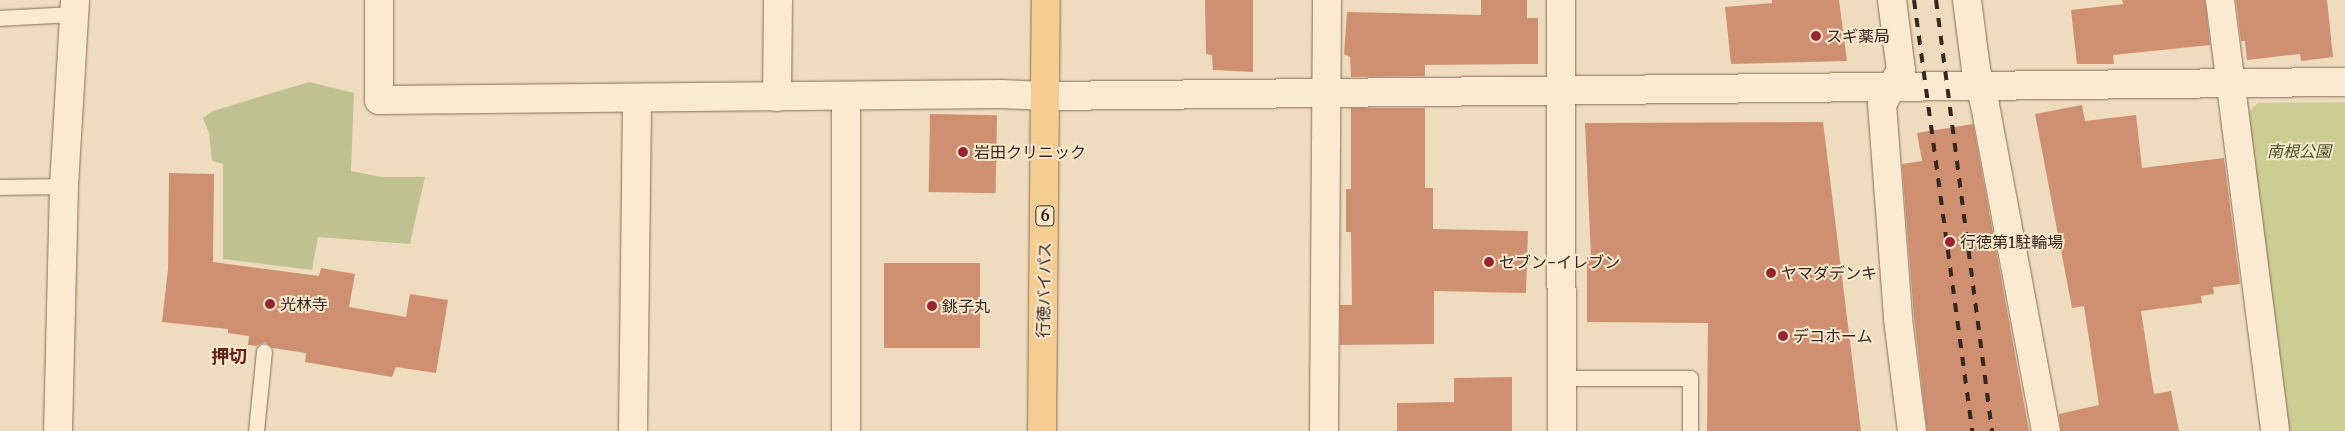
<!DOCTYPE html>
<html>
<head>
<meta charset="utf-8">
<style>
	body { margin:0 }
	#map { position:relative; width:2345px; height:431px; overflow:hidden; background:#efdcbe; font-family:Merriweather,"Noto Sans JP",serif }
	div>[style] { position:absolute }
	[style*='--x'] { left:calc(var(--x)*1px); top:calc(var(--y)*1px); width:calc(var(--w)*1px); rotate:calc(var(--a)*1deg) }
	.green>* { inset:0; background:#cccd92 }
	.cemetery>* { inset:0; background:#c0c191 }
	.building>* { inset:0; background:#cf9072; transform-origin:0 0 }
	.roads { filter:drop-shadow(0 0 1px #886c56) drop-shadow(0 0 1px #886c56) }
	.service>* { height:15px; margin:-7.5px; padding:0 7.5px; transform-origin:7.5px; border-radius:7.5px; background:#faead1 }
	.minor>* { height:28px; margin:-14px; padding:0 14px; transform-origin:14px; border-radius:14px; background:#faead1 }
	.tertiary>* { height:28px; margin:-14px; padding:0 14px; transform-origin:14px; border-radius:14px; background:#faead1 }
	.primary>* { height:28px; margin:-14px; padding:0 14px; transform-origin:14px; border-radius:14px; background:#f5cd93 }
	.rail>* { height:4px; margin-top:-2px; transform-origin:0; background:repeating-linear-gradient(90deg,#36261b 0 9px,transparent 0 18px) }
	.dots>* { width:14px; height:14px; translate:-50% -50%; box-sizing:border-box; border:2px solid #f6e7cd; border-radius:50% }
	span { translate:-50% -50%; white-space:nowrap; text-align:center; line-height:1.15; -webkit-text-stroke:4px #f6e7cd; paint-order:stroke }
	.shield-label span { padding:1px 4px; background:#f6e7cd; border:1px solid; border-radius:4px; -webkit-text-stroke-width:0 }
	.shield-label { font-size:15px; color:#36261b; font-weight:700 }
	.poi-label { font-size:16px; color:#36261b }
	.left { translate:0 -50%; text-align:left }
	.park-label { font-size:16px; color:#4c5321; font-style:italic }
	.street-label { font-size:16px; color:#36261b }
	.neighbourhood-label { font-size:18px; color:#642219; font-weight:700 }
</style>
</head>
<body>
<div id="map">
	<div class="green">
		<i style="clip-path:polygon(2345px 102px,2345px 431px,2287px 431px,2248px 113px,2258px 103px)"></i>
	</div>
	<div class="cemetery">
		<i style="clip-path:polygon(309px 82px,354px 93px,351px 171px,382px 177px,425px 177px,410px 244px,318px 237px,312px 270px,223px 259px,223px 164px,212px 161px,209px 133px,203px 118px,213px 111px)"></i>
	</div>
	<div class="building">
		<i style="clip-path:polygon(1205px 0,1253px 0,1253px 72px,1213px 70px,1212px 55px,1206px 54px)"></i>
		<i style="clip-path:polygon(1481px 0,1527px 0,1527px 18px,1538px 18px,1538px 64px,1425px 65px,1425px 76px,1351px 77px,1350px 57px,1344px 54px,1347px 12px,1481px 15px)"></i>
		<i style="clip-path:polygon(1772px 0,1839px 0,1847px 61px,1731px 64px,1725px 7px,1772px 3px)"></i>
		<i style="clip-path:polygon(2122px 0,2205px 0,2210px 45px,2113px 55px,2114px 64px,2077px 64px,2071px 10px,2123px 4px)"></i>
		<i style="clip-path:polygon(2236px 0,2327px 0,2333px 57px,2301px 61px,2300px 54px,2247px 60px,2245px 41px,2241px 41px)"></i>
		<i style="clip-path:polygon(2082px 105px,2085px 121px,2136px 115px,2142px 168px,2224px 158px,2240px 284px,2213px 287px,2214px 294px,2201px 296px,2202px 303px,2141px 311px,2154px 394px,2171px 391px,2179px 431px,2061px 431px,2059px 414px,2099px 405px,2084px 306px,2072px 308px,2035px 114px)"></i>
		<i style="clip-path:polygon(1351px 108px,1425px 108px,1425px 188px,1433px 188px,1433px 229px,1528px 231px,1526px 293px,1434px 291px,1434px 344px,1340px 345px,1340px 305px,1352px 305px,1351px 232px,1346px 232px,1346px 189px,1351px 189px)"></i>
		<i style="left:930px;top:114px;width:67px;height:78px;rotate:1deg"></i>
		<i style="clip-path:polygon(1823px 122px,1861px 431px,1707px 431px,1708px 323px,1587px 322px,1587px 257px,1591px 257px,1585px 123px)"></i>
		<i style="clip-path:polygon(1973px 124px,1987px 200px,2029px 431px,1927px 431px,1914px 317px,1902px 164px,1922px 161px,1917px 133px)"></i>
		<i style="clip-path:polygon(169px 173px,214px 174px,213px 262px,319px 276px,321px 268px,355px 274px,349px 307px,406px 317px,410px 294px,448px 300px,436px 373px,396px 367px,392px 377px,305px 362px,306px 353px,273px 348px,265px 342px,256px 346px,248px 345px,249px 336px,228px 333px,228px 329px,162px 322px,168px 269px)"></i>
		<i style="left:884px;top:263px;width:96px;height:85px"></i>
		<i style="clip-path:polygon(1512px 377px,1512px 431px,1397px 431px,1397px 403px,1454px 402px,1454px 378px)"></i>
	</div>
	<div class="roads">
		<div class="service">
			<i style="--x:0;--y:18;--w:75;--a:-3.1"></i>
			<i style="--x:0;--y:187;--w:64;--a:-0.9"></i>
			<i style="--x:1562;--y:378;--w:128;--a:0"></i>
			<i style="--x:1690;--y:378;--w:53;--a:90"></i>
			<i style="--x:256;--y:431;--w:80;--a:-84.3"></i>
		</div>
		<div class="minor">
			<i style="--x:379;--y:0;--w:100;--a:90"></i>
			<i style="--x:379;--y:100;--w:622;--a:-0.55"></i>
			<i style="--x:1001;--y:94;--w:45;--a:2.5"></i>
			<i style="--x:1561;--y:0;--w:431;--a:89.9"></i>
			<i style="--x:1892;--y:0;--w:71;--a:82.7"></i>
			<i style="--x:1901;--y:70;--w:39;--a:119"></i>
			<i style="--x:1882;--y:104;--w:216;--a:85.7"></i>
			<i style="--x:1898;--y:319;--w:113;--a:82.9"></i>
			<i style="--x:1967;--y:0;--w:70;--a:82.6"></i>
			<i style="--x:1976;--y:69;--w:37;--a:76"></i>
			<i style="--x:1985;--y:105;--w:332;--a:79.4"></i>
			<i style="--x:2220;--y:0;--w:434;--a:82.7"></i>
			<i style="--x:777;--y:97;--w:97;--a:-89.4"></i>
			<i style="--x:846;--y:97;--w:334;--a:90"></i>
			<i style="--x:58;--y:431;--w:245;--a:-88.6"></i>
			<i style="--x:64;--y:186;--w:186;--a:-86.6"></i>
			<i style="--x:633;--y:431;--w:332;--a:-89.3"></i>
			<i style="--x:1324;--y:431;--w:431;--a:-89.6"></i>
		</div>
		<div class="tertiary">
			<i style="--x:1046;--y:96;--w:1299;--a:-0.62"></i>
		</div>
		<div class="primary">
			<i style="--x:1042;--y:431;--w:431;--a:-89.5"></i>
		</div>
	</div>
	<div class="rail">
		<i style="--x:1914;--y:0;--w:435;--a:82.3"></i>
		<i style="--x:1936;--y:0;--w:435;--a:82.6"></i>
	</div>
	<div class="dots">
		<i style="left:1816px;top:36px;background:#982430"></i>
		<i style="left:963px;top:152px;background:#982430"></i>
		<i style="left:1950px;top:242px;background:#982430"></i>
		<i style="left:1489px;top:262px;background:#982430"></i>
		<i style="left:1771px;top:273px;background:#982430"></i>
		<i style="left:270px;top:304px;background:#982430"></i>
		<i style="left:932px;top:306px;background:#982430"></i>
		<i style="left:1783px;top:336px;background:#982430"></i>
	</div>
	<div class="shield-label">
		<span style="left:1045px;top:216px">6</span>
	</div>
	<div class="poi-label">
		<span class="left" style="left:1826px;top:36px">スギ薬局</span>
		<span class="left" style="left:974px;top:152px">岩田クリニック</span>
		<span class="left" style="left:1960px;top:242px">行徳第1駐輪場</span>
		<span class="left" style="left:1499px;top:262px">セブン-イレブン</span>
		<span class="left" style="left:1781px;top:273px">ヤマダデンキ</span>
		<span class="left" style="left:280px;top:304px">光林寺</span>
		<span class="left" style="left:942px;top:306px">銚子丸</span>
		<span class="left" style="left:1793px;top:336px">デコホーム</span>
	</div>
	<div class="park-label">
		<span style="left:2299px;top:151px">南根公園</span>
	</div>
	<div class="street-label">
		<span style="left:1044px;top:290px;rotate:-89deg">行徳バイパス</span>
	</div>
	<div class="neighbourhood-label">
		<span style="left:229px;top:357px">押切</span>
	</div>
</div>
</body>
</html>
